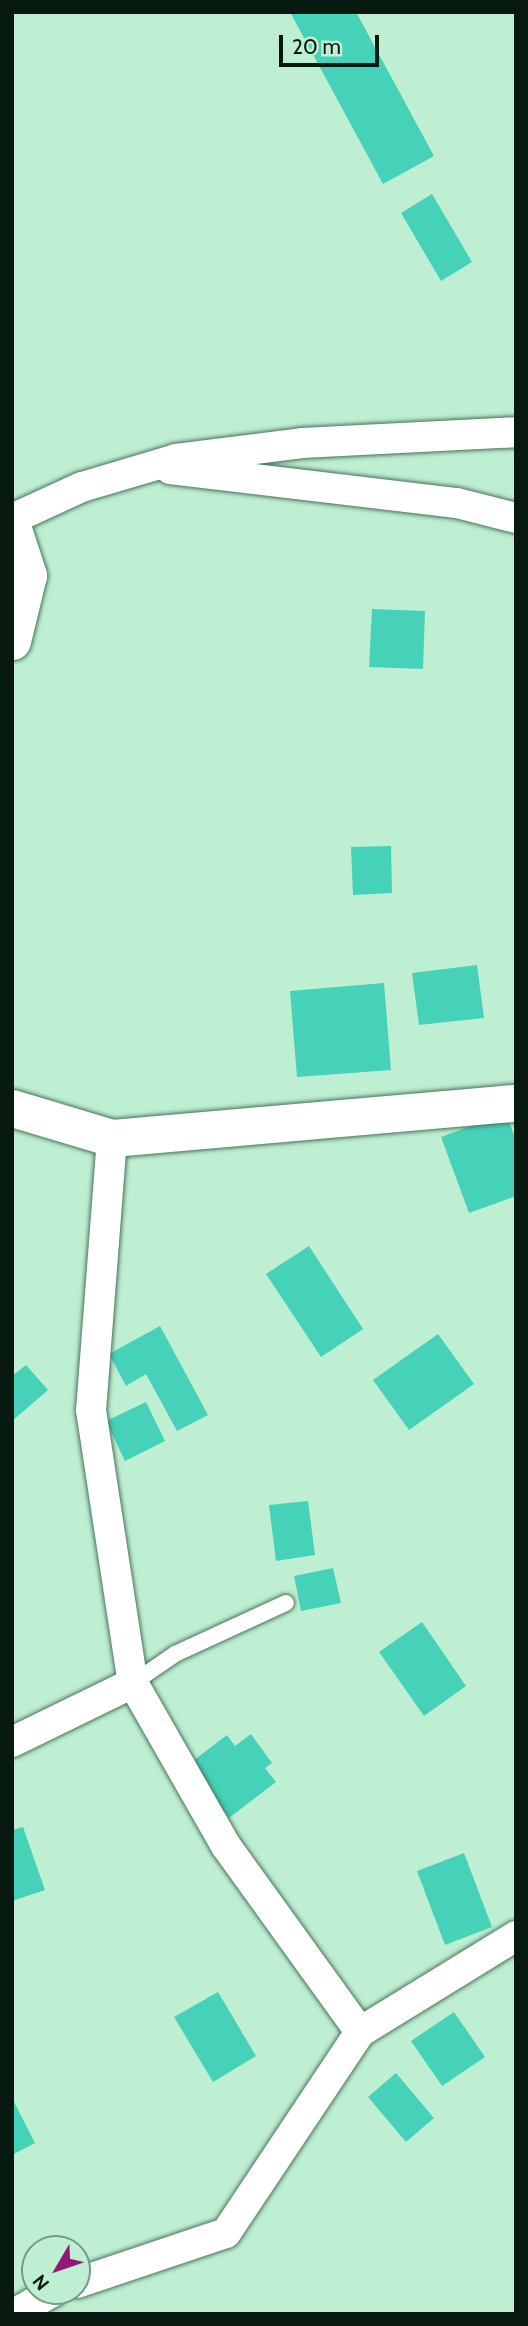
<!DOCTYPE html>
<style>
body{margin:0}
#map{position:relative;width:528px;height:2326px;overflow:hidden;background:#bfefd2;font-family:Cabin,sans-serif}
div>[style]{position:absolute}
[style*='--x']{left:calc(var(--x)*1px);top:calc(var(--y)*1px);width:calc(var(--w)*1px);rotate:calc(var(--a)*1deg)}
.building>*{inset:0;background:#45d2b8}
.roads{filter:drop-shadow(0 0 2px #48745b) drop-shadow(0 0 2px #48745b)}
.service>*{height:16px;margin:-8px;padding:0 8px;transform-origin:8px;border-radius:8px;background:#fff}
.minor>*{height:30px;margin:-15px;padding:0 15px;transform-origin:15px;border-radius:15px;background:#fff}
.tertiary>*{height:37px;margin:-18.5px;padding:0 18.5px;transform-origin:18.5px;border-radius:18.5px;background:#fff}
span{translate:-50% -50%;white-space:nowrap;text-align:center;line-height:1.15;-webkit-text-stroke:5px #bfefd2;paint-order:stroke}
.frame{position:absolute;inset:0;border:14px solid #081a10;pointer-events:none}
.north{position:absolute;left:21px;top:2235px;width:70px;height:70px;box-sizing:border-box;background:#bfefd2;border:2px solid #769a84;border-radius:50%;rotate:231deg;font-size:19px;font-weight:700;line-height:28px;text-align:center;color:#081a10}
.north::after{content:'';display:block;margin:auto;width:24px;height:32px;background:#901978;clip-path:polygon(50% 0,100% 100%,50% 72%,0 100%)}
.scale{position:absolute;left:279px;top:35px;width:100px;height:32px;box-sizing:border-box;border:4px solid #081a10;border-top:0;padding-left:9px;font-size:21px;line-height:24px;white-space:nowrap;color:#081a10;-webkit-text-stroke:5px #bfefd2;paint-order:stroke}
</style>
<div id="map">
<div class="building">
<i style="clip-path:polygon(290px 12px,356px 12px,434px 156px,383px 184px)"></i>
<i style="clip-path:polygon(432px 194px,472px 262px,441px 281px,401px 213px)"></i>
<i style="clip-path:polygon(372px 609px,425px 611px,423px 669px,369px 667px)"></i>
<i style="clip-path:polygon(391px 846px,392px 893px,353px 895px,351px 847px)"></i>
<i style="clip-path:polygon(477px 965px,484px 1018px,419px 1025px,412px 973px)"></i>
<i style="clip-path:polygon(384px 983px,391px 1070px,297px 1077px,290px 991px)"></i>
<i style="clip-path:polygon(506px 1113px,516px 1140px,516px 1196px,469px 1213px,441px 1137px)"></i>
<i style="clip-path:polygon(309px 1246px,363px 1329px,321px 1357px,266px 1274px)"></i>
<i style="clip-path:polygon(160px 1326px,208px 1415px,177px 1431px,146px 1374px,126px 1386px,109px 1354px)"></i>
<i style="clip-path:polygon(438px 1334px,474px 1384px,409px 1430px,373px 1380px)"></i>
<i style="clip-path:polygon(26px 1365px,48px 1390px,12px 1421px,12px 1376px)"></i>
<i style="clip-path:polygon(146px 1402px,165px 1441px,125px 1461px,106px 1421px)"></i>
<i style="clip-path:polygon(308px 1501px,315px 1555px,276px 1561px,269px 1505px)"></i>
<i style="clip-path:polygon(333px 1568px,341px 1603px,301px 1611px,294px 1576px)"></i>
<i style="clip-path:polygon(422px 1622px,466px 1686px,424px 1716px,379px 1652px)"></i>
<i style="clip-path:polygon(251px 1734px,272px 1763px,265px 1768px,276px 1782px,229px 1818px,189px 1764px,227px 1735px,235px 1746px)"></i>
<i style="clip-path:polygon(23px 1827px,45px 1890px,12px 1901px,12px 1830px)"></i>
<i style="clip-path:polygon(464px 1853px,492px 1927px,445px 1945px,417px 1871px)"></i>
<i style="clip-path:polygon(218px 1992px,256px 2056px,213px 2082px,174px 2017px)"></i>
<i style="clip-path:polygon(454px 2012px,485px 2057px,442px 2086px,411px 2041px)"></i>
<i style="clip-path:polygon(396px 2073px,434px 2118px,406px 2142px,368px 2097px)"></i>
<i style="clip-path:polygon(12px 2098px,35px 2143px,12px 2155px)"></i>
</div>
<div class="roads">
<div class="service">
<i style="--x:133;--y:1683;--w:51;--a:-34.6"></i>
<i style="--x:175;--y:1654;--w:122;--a:-24.7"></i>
</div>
<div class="minor">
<i style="--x:170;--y:469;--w:289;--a:6.8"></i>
<i style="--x:457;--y:503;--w:61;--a:14.3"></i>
<i style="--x:12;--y:519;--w:77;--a:-24.6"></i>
<i style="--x:82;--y:487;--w:98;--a:-16.6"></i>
<i style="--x:176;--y:459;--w:127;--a:-7.2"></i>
<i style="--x:302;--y:443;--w:214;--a:-2.9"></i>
<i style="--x:112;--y:1138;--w:273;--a:94.4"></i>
<i style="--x:91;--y:1410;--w:276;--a:81.3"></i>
<i style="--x:133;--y:1683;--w:188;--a:60.3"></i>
<i style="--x:226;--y:1846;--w:229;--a:54.2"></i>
<i style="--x:12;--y:1742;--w:135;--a:-26"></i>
<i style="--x:77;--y:2283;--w:157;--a:-18.6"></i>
<i style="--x:226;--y:2233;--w:242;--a:-56.3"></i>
<i style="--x:360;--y:2032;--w:183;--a:-31.6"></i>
<i style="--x:14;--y:2314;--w:46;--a:-29.9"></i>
</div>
<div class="tertiary">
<i style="--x:12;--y:526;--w:52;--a:71.9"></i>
<i style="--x:28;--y:575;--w:68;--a:103.6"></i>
<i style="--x:12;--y:1108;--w:104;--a:16.7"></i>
<i style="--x:112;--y:1138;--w:406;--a:-5"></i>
</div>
</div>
<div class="frame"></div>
<div class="north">N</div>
<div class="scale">20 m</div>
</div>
